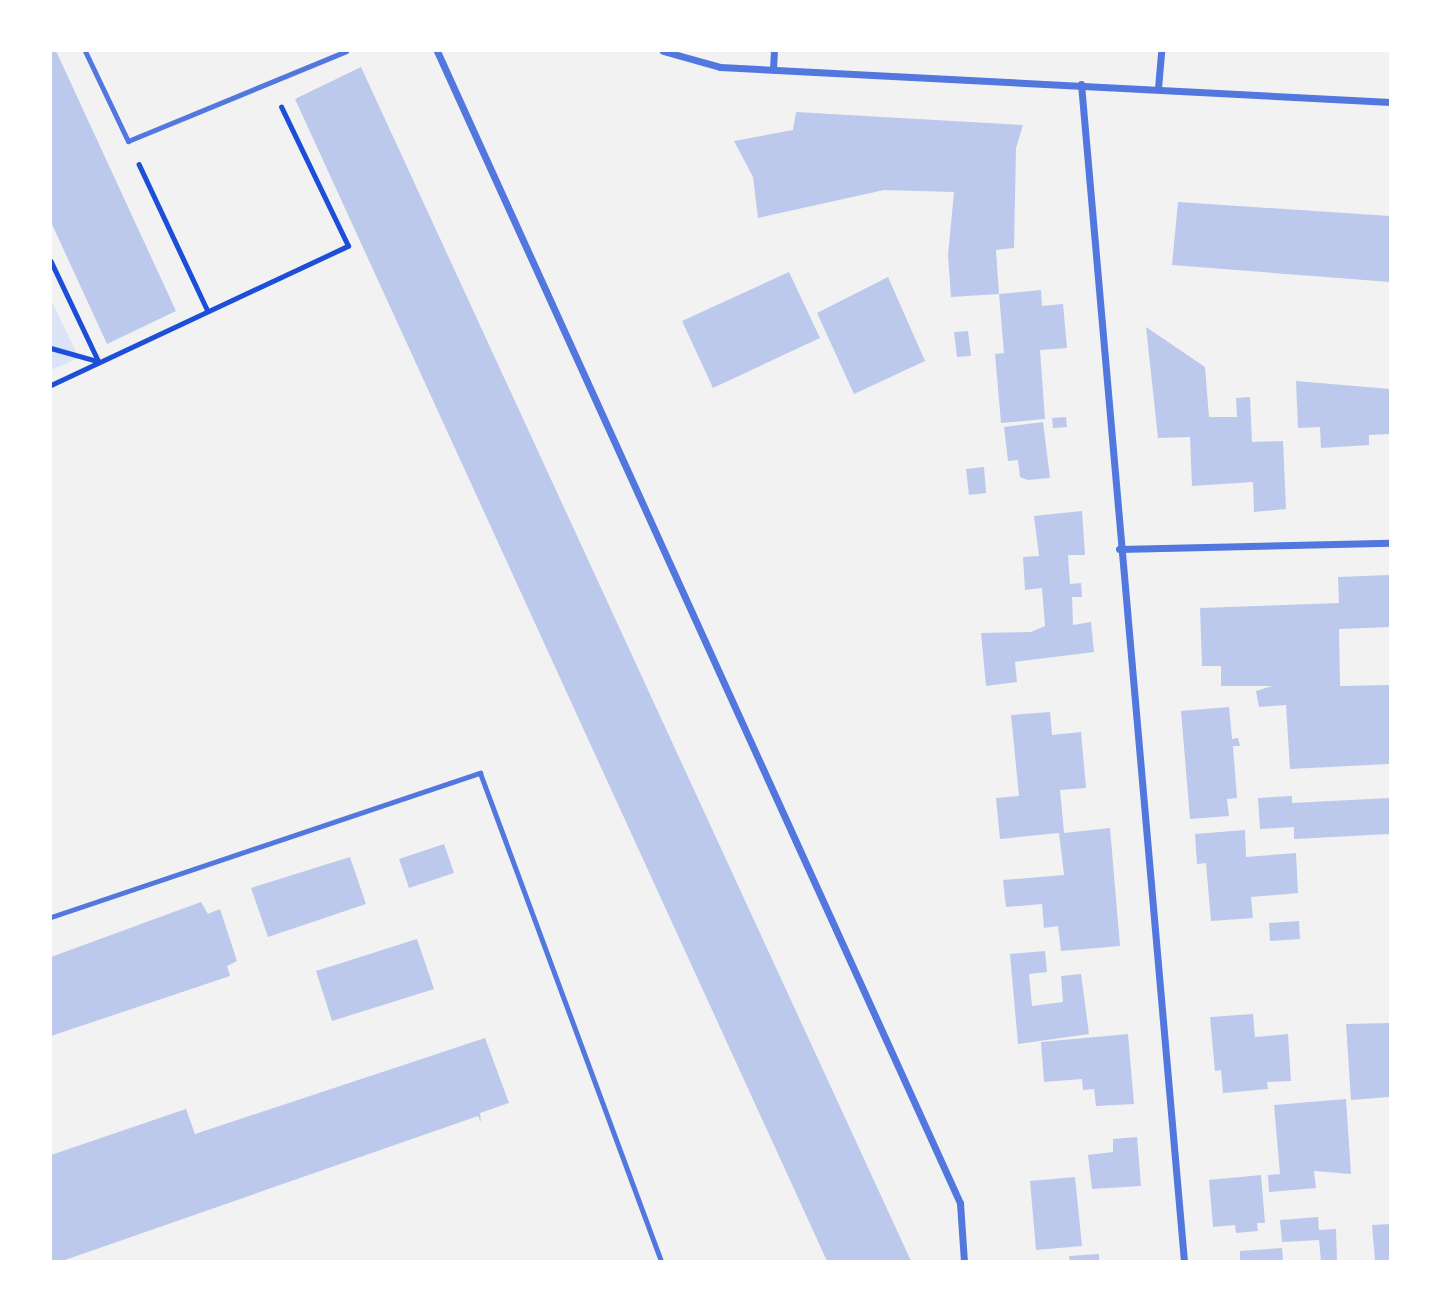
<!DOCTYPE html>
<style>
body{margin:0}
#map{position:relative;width:1441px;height:1312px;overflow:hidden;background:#f2f2f2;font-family:Barlow,sans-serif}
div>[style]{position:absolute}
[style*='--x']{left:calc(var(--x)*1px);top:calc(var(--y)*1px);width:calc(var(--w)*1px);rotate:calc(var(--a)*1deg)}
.green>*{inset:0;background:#dbe4f7}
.building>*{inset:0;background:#bdc9ec}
.path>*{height:4.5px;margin:-2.25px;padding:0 2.25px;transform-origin:2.25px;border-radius:2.25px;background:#1d4ed8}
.service>*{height:5px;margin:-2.5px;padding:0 2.5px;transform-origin:2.5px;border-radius:2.5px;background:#5277de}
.minor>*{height:7px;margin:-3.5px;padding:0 3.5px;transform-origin:3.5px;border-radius:3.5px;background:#5277de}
span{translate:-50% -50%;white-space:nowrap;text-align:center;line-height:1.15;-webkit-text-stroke:5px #fff;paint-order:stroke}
.frame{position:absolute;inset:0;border:52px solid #fff;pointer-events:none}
</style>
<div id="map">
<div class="green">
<i style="clip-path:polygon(51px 300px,79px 358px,51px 370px)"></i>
</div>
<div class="building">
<i style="clip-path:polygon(51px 51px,56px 51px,176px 311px,107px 344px,51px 222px)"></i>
<i style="clip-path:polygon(361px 67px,789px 996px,911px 1261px,827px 1261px,295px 99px)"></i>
<i style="clip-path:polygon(796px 112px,1023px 125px,1016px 148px,1014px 248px,996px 250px,999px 294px,951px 297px,948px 255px,954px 192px,884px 190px,758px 218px,753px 177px,734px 141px,793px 130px)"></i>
<i style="clip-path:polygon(1178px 202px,1390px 216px,1390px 282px,1172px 265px)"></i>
<i style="clip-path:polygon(789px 272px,820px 338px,713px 388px,682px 321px)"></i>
<i style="clip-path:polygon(888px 277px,925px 361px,854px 394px,817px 313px)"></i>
<i style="clip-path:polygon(1041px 290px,1042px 306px,1063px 304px,1067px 348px,1040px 350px,1045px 419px,1001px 423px,995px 354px,1004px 353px,999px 294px)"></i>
<i style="clip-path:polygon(1146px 327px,1205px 367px,1209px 417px,1237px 417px,1236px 398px,1250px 397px,1252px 442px,1283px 441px,1286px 509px,1254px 512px,1253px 482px,1192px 486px,1190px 437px,1158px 438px)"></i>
<i style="clip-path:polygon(968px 331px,971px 356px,957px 357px,954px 332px)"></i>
<i style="clip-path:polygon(1296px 381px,1390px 389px,1390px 434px,1369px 435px,1369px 445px,1321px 448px,1320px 427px,1298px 428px)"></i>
<i style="clip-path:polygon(1066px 417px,1067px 427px,1053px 428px,1052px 418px)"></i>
<i style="clip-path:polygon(1043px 422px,1050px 478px,1028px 480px,1020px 477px,1018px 460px,1008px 461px,1004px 427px)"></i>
<i style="clip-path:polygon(984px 467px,986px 493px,969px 495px,966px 469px)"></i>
<i style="clip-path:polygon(1082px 511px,1085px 555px,1068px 555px,1070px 584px,1081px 583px,1082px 597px,1072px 597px,1073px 625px,1091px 622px,1094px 652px,1015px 662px,1017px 682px,986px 686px,981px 633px,1031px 632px,1045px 626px,1042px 588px,1025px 590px,1023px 557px,1039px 556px,1034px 516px)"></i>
<i style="clip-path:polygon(1390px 575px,1390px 627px,1339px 629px,1340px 686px,1390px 685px,1389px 764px,1290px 769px,1286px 705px,1259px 707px,1256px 691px,1272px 686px,1221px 686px,1221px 666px,1202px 666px,1200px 608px,1339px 603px,1338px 577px)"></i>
<i style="clip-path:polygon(1229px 707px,1232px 739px,1238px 738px,1240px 746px,1233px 746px,1237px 798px,1227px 799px,1229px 816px,1190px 819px,1181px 711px)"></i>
<i style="clip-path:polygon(1050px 712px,1052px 735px,1081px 732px,1086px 788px,1060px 790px,1064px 833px,1110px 828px,1120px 946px,1061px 951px,1058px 926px,1044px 928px,1042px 904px,1006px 907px,1003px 880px,1064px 875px,1059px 833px,1000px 839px,996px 798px,1019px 796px,1011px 715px)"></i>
<i style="clip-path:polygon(1292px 796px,1292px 803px,1390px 798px,1390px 834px,1294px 839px,1294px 827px,1260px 829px,1258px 798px)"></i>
<i style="clip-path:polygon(1245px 830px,1246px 857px,1296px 853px,1298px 893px,1251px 897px,1253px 918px,1211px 921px,1206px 863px,1197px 864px,1195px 834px)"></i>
<i style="clip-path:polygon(444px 844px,454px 873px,409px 888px,399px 859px)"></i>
<i style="clip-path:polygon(350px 857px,366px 904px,268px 937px,251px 888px)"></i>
<i style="clip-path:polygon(201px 902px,208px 914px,220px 909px,237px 961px,227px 966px,230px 976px,51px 1036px,51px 957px)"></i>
<i style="clip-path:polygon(1299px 921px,1300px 939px,1270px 941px,1269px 923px)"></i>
<i style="clip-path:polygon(417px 939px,434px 989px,332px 1021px,316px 971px)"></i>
<i style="clip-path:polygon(1045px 951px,1047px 972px,1029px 974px,1032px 1006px,1063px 1002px,1061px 976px,1081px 974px,1089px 1034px,1018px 1044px,1010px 954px)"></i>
<i style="clip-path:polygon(1253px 1014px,1255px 1037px,1288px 1034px,1291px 1081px,1267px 1082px,1268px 1089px,1223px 1093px,1221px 1070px,1215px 1071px,1210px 1017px)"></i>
<i style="clip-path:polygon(1390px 1023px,1390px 1097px,1351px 1100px,1346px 1024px)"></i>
<i style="clip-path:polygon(1128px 1034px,1134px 1104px,1096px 1106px,1094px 1089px,1083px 1090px,1082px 1079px,1044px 1082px,1041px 1042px)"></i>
<i style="clip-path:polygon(485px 1038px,509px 1103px,480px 1113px,481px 1122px,478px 1116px,65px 1260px,51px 1261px,51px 1155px,186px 1109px,195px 1134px)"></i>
<i style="clip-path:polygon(1346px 1099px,1351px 1174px,1314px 1171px,1316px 1188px,1269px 1192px,1268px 1175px,1280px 1174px,1274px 1105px)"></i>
<i style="clip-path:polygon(1137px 1137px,1141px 1186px,1092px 1189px,1088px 1155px,1113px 1152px,1113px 1139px)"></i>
<i style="clip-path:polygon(1261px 1175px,1265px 1223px,1257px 1223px,1258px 1231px,1236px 1233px,1235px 1225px,1213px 1227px,1209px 1180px)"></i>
<i style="clip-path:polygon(1075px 1177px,1082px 1246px,1036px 1250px,1030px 1181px)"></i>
<i style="clip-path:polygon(1318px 1217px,1319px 1230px,1336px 1229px,1337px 1261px,1321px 1261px,1319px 1240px,1282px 1242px,1280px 1220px)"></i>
<i style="clip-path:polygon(1390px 1224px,1390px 1260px,1375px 1261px,1372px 1225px)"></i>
<i style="clip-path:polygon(1282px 1248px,1283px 1261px,1240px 1261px,1240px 1251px)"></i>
<i style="clip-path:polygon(1099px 1254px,1099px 1261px,1070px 1261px,1069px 1256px)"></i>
</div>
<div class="path">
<i style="--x:139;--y:164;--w:162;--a:64.9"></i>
<i style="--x:51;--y:261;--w:112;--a:64.6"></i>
<i style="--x:51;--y:348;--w:48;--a:15.8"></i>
<i style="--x:51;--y:385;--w:328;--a:-25.1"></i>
<i style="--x:348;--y:246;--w:154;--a:-115.7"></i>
</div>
<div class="service">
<i style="--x:85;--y:51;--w:100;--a:64.5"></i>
<i style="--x:128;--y:141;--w:236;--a:-22.4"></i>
<i style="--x:51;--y:917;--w:453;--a:-18.6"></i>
<i style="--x:480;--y:773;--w:520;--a:69.65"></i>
</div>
<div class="minor">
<i style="--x:437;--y:51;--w:1265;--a:65.58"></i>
<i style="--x:960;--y:1203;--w:58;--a:86.1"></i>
<i style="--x:663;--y:51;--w:59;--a:15.7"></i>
<i style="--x:720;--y:67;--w:671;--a:2.99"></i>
<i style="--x:773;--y:69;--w:18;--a:-87"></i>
<i style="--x:1081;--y:84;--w:1181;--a:85"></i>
<i style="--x:1158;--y:88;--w:37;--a:-85"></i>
<i style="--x:1119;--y:549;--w:271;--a:-1.3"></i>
</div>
<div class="frame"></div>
</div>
